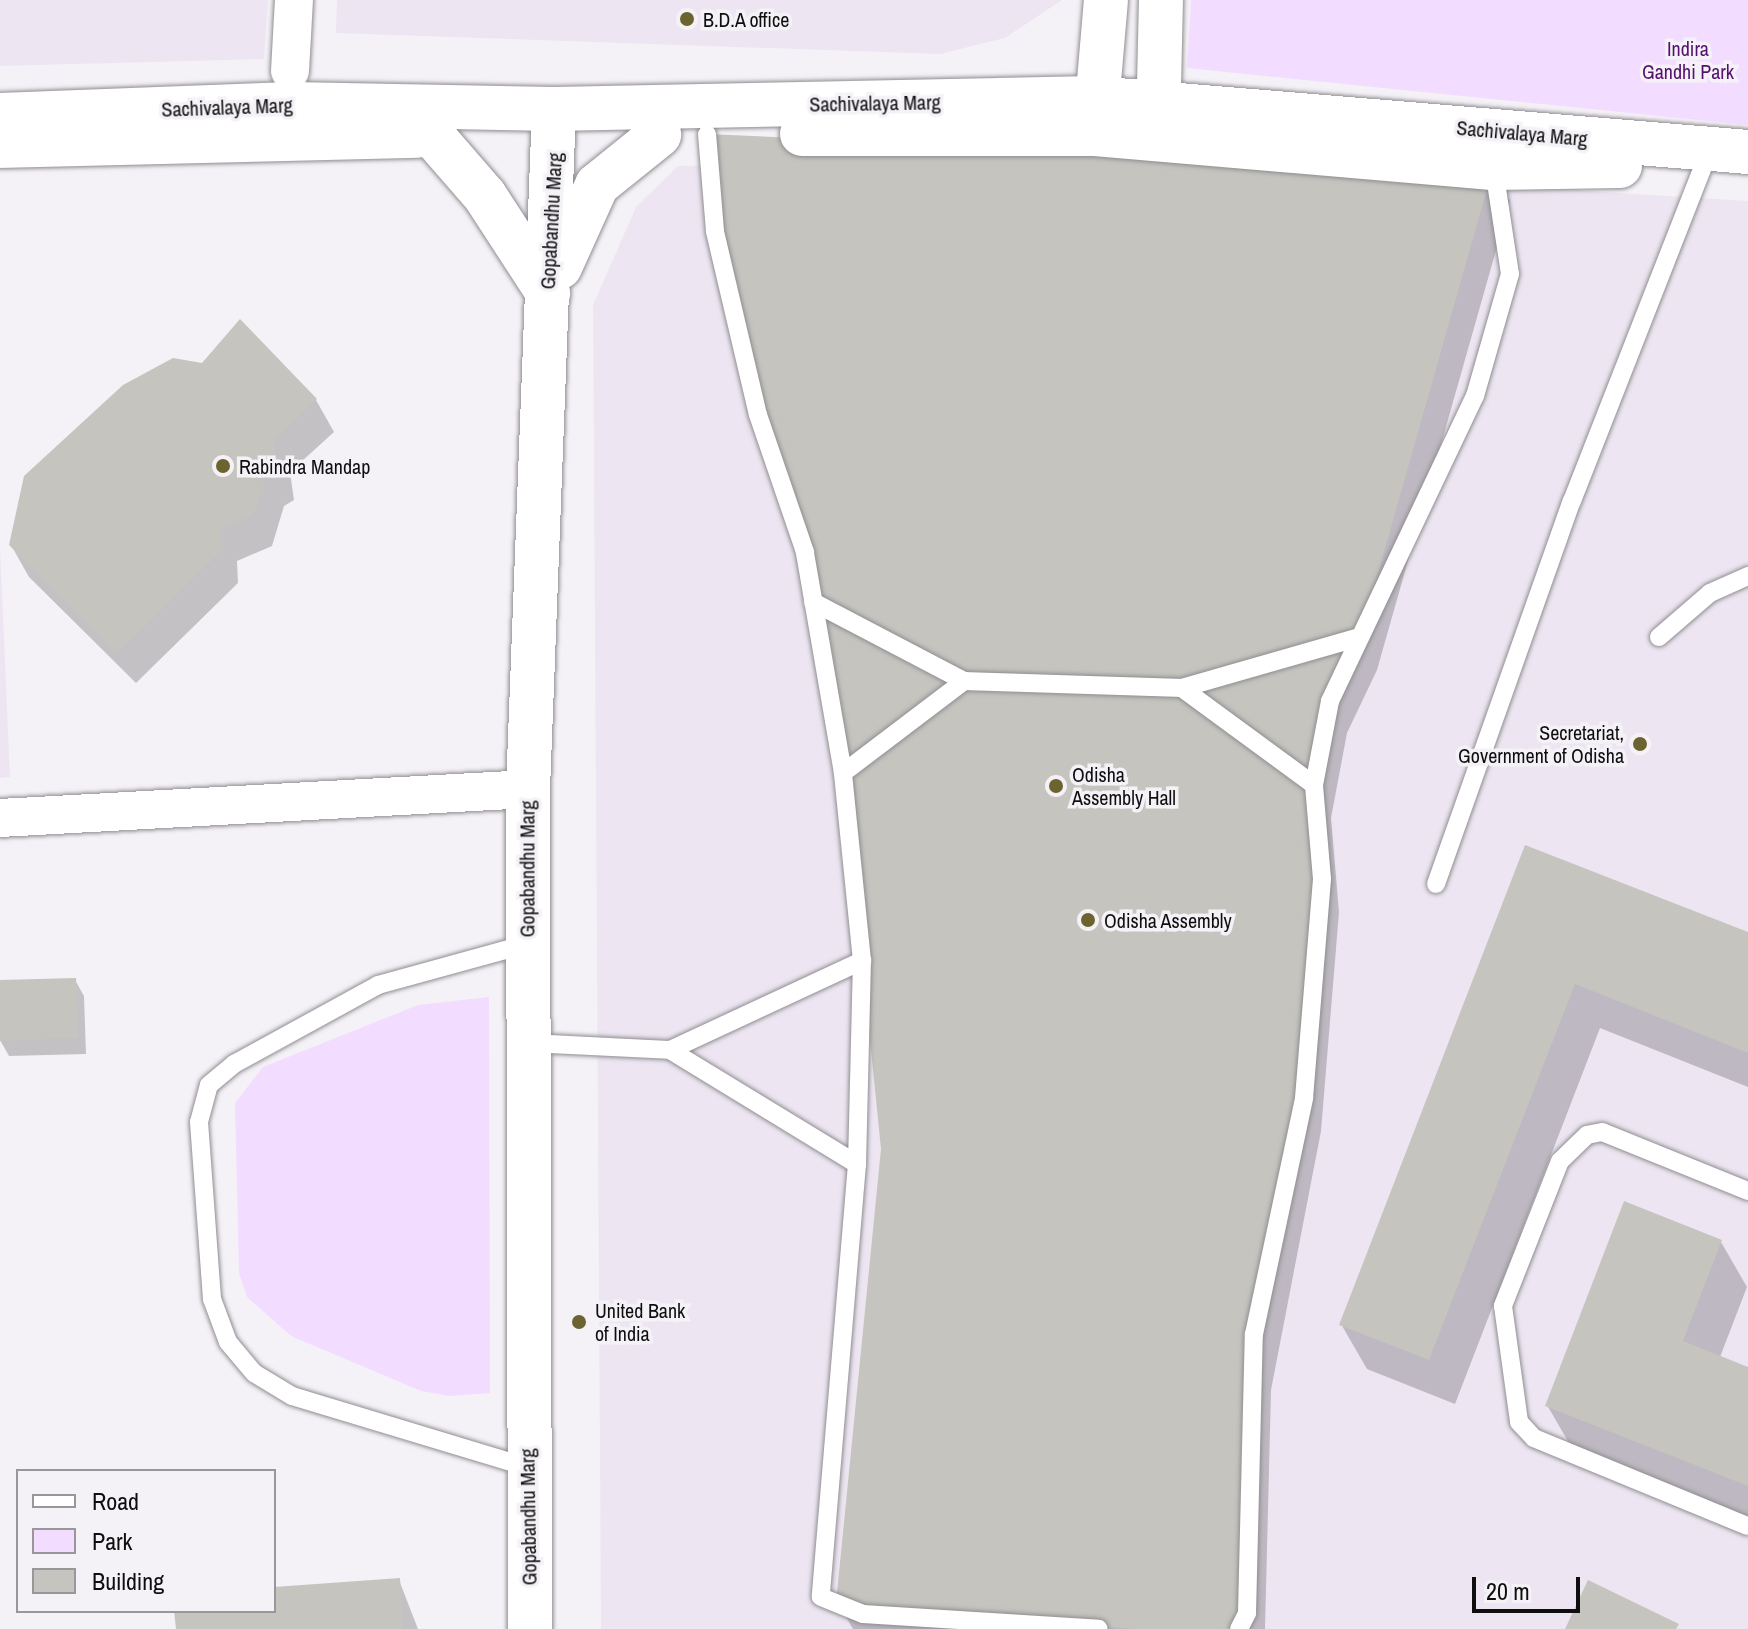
<!DOCTYPE html>
<style>
body{margin:0}
#map{position:relative;width:1748px;height:1629px;overflow:hidden;background:#f5f2f7;font-family:"Archivo Narrow",sans-serif}
div>[style]{position:absolute}
[style*='--x']{left:calc(var(--x)*1px);top:calc(var(--y)*1px);width:calc(var(--w)*1px);rotate:calc(var(--a)*1deg)}
.built>*{inset:0;background:#ede6f2}
.green>*{inset:0;background:#f2dcff}
.shadow>*{inset:0;background:#0003}
.building>*{inset:0;background:#c5c4be}
.roads{filter:drop-shadow(0 0 2px #908d92) drop-shadow(0 0 2px #908d92)}
.lane>*{height:18px;margin:-9px;padding:0 9px;transform-origin:9px;border-radius:9px;background:#fff}
.street>*{height:38px;margin:-19px;padding:0 19px;transform-origin:19px;border-radius:19px;background:#fff}
.secondary>*{height:44px;margin:-22px;padding:0 22px;transform-origin:22px;border-radius:22px;background:#fff}
.dots>*{width:22px;height:22px;translate:-50% -50%;box-sizing:border-box;border:4px solid #f5f2f7;border-radius:50%}
span{translate:-50% -50%;white-space:nowrap;text-align:center;line-height:1.15;-webkit-text-stroke:7px #f5f2f7;paint-order:stroke}
.poi-label{font-size:20px;color:#0f0e0f}
.left{translate:0 -50%;text-align:left}
.right{translate:-100% -50%;text-align:right}
.park-label{font-size:20px;color:#540f6f}
.street-label{font-size:20px;color:#0f0e0f}
.legend{position:absolute;left:16px;top:1469px;width:260px;height:144px;box-sizing:border-box;background:#f5f2f7;border:2px solid #99979a;margin:0;padding:10px 14px;list-style:none;font-size:24px;color:#0f0e0f}
.legend li{display:flex;align-items:center;gap:16px;height:40px}
.legend b{width:40px;border:2px solid #99979a}
.scale{position:absolute;left:1472px;top:1577px;width:108px;height:36px;box-sizing:border-box;border:4px solid #0f0e0f;border-top:0;padding-left:10px;font-size:24px;line-height:28px;white-space:nowrap;color:#0f0e0f;-webkit-text-stroke:6px #f5f2f7;paint-order:stroke}
</style>
<div id="map">
<div class="built">
<i style="clip-path:polygon(0 0,268px 0,264px 59px,0 66px)"></i>
<i style="clip-path:polygon(337px 0,1062px 0,1005px 38px,940px 54px,336px 33px)"></i>
<i style="clip-path:polygon(1081px 159px,1748px 201px,1748px 1629px,601px 1629px,593px 305px,636px 207px,678px 166px)"></i>
<i style="clip-path:polygon(0 546px,10px 777px,0 778px)"></i>
</div>
<div class="green">
<i style="clip-path:polygon(1191px 0,1748px 0,1748px 125px,1187px 68px)"></i>
<i style="clip-path:polygon(489px 997px,490px 1393px,450px 1396px,421px 1391px,291px 1336px,247px 1297px,239px 1273px,235px 1103px,263px 1067px,418px 1005px)"></i>
</div>
<div class="shadow">
<i style="clip-path:polygon(1492px 170px,1510px 201px,1377px 670px,1347px 733px,1331px 818px,1339px 912px,1321px 1131px,1271px 1390px,1265px 1629px,853px 1629px,838px 1603px)"></i>
<i style="clip-path:polygon(316px 400px,334px 432px,290px 472px,294px 500px,284px 506px,272px 546px,237px 561px,238px 583px,136px 683px,29px 577px,11px 545px)"></i>
<i style="clip-path:polygon(1526px 847px,1748px 935px,1748px 1087px,1600px 1028px,1455px 1404px,1367px 1369px,1341px 1324px)"></i>
<i style="clip-path:polygon(75px 980px,84px 996px,86px 1054px,9px 1056px,0 1040px,0 982px)"></i>
<i style="clip-path:polygon(1721px 1242px,1747px 1287px,1720px 1357px,1748px 1369px,1748px 1519px,1573px 1450px,1547px 1405px)"></i>
<i style="clip-path:polygon(399px 1580px,418px 1629px,178px 1629px,176px 1611px,274px 1611px,274px 1589px)"></i>
</div>
<div class="building">
<i style="clip-path:polygon(707px 134px,1493px 168px,1360px 637px,1330px 701px,1314px 785px,1322px 879px,1304px 1098px,1254px 1357px,1239px 1629px,1134px 1629px,836px 1603px,881px 1149px,843px 773px,805px 552px,715px 231px)"></i>
<i style="clip-path:polygon(240px 319px,317px 399px,273px 440px,277px 468px,266px 475px,254px 514px,220px 529px,221px 551px,117px 653px,9px 545px,24px 476px,123px 385px,173px 358px,202px 363px)"></i>
<i style="clip-path:polygon(1525px 845px,1748px 932px,1748px 1053px,1575px 984px,1429px 1360px,1339px 1325px)"></i>
<i style="clip-path:polygon(76px 978px,78px 1038px,0 1041px,0 980px)"></i>
<i style="clip-path:polygon(1624px 1201px,1722px 1240px,1683px 1341px,1748px 1367px,1748px 1486px,1545px 1406px)"></i>
<i style="clip-path:polygon(400px 1578px,403px 1629px,176px 1629px,174px 1611px,274px 1611px,274px 1587px)"></i>
<i style="clip-path:polygon(1588px 1580px,1679px 1624px,1676px 1629px,1565px 1629px)"></i>
</div>
<div class="roads">
<div class="lane">
<i style="--x:813;--y:602;--w:170;--a:27.6"></i>
<i style="--x:964;--y:681;--w:218;--a:1.8"></i>
<i style="--x:1659;--y:637;--w:67;--a:-40.8"></i>
<i style="--x:1710;--y:593;--w:42;--a:-24.1"></i>
<i style="--x:843;--y:773;--w:152;--a:-37.2"></i>
<i style="--x:1314;--y:785;--w:164;--a:-143.7"></i>
<i style="--x:1182;--y:688;--w:185;--a:-16"></i>
<i style="--x:1436;--y:884;--w:406;--a:-70.5"></i>
<i style="--x:1572;--y:501;--w:361;--a:-68.6"></i>
<i style="--x:528;--y:1043;--w:142;--a:2.8"></i>
<i style="--x:670;--y:1050;--w:219;--a:31.4"></i>
<i style="--x:857;--y:1164;--w:203;--a:-88.6"></i>
<i style="--x:670;--y:1050;--w:212;--a:-24.9"></i>
<i style="--x:862;--y:961;--w:189;--a:-95.8"></i>
<i style="--x:843;--y:773;--w:224;--a:-99.8"></i>
<i style="--x:805;--y:552;--w:145;--a:-108.9"></i>
<i style="--x:758;--y:415;--w:189;--a:-103.2"></i>
<i style="--x:715;--y:231;--w:97;--a:-94.7"></i>
<i style="--x:857;--y:1164;--w:434;--a:94.8"></i>
<i style="--x:821;--y:1597;--w:45;--a:22"></i>
<i style="--x:863;--y:1614;--w:236;--a:3.6"></i>
<i style="--x:1748;--y:1191;--w:157;--a:-158"></i>
<i style="--x:1602;--y:1132;--w:15;--a:169"></i>
<i style="--x:1587;--y:1135;--w:37;--a:136"></i>
<i style="--x:1560;--y:1161;--w:156;--a:111.5"></i>
<i style="--x:1503;--y:1306;--w:117;--a:82.1"></i>
<i style="--x:1519;--y:1422;--w:22;--a:47"></i>
<i style="--x:1534;--y:1438;--w:231;--a:22.4"></i>
<i style="--x:527;--y:1467;--w:245;--a:-163.2"></i>
<i style="--x:292;--y:1396;--w:44;--a:-148.8"></i>
<i style="--x:254;--y:1373;--w:40;--a:-130"></i>
<i style="--x:228;--y:1342;--w:46;--a:-110.4"></i>
<i style="--x:212;--y:1299;--w:177;--a:-94.2"></i>
<i style="--x:199;--y:1122;--w:38;--a:-75"></i>
<i style="--x:209;--y:1085;--w:33;--a:-40"></i>
<i style="--x:234;--y:1064;--w:164;--a:-28.7"></i>
<i style="--x:378;--y:985;--w:155;--a:-15.4"></i>
<i style="--x:1239;--y:1629;--w:18;--a:-63"></i>
<i style="--x:1247;--y:1613;--w:279;--a:-88.6"></i>
<i style="--x:1254;--y:1334;--w:241;--a:-78"></i>
<i style="--x:1304;--y:1098;--w:220;--a:-85.3"></i>
<i style="--x:1322;--y:879;--w:94;--a:-94.9"></i>
<i style="--x:1314;--y:785;--w:86;--a:-79.2"></i>
<i style="--x:1330;--y:701;--w:338;--a:-64.6"></i>
<i style="--x:1475;--y:396;--w:127;--a:-74"></i>
<i style="--x:1510;--y:274;--w:106;--a:-98.7"></i>
</div>
<div class="street">
<i style="--x:290;--y:71;--w:71;--a:-86.8"></i>
<i style="--x:0;--y:818;--w:529;--a:-3.14"></i>
</div>
<div class="secondary">
<i style="--x:0;--y:115;--w:290;--a:-2.2"></i>
<i style="--x:290;--y:104;--w:264;--a:1.1"></i>
<i style="--x:554;--y:109;--w:540;--a:-1.17"></i>
<i style="--x:1094;--y:98;--w:656;--a:4.72"></i>
<i style="--x:1095;--y:128;--w:128;--a:-85.1"></i>
<i style="--x:1158;--y:130;--w:130;--a:-88.7"></i>
<i style="--x:802;--y:134;--w:293;--a:0"></i>
<i style="--x:1095;--y:134;--w:399;--a:4.9"></i>
<i style="--x:1493;--y:168;--w:127;--a:-0.9"></i>
<i style="--x:433;--y:136;--w:79;--a:49.1"></i>
<i style="--x:485;--y:196;--w:116;--a:57"></i>
<i style="--x:0;--y:146;--w:417;--a:-1.4"></i>
<i style="--x:560;--y:267;--w:90;--a:-65.7"></i>
<i style="--x:597;--y:185;--w:80;--a:-38.9"></i>
<i style="--x:530;--y:1629;--w:840;--a:-90.14"></i>
<i style="--x:528;--y:789;--w:680;--a:-87.81"></i>
</div>
</div>
<div class="dots">
<i style="left:687px;top:19px;background:#6b6431"></i>
<i style="left:223px;top:466px;background:#6b6431"></i>
<i style="left:1640px;top:744px;background:#6b6431"></i>
<i style="left:1056px;top:786px;background:#6b6431"></i>
<i style="left:1088px;top:920px;background:#6b6431"></i>
<i style="left:579px;top:1322px;background:#6b6431"></i>
</div>
<div class="poi-label">
<span class="left" style="left:703px;top:19px">B.D.A office</span>
<span class="left" style="left:239px;top:466px">Rabindra Mandap</span>
<span class="right" style="left:1624px;top:744px">Secretariat,<br>Government of Odisha</span>
<span class="left" style="left:1072px;top:786px">Odisha<br>Assembly Hall</span>
<span class="left" style="left:1104px;top:920px">Odisha Assembly</span>
<span class="left" style="left:595px;top:1322px">United Bank<br>of India</span>
</div>
<div class="park-label">
<span style="left:1688px;top:60px">Indira<br>Gandhi Park</span>
</div>
<div class="street-label">
<span style="left:875px;top:103px;rotate:-1deg">Sachivalaya Marg</span>
<span style="left:227px;top:107px;rotate:-2deg">Sachivalaya Marg</span>
<span style="left:1522px;top:133px;rotate:5deg">Sachivalaya Marg</span>
<span style="left:551px;top:221px;rotate:-87deg">Gopabandhu Marg</span>
<span style="left:527px;top:869px;rotate:-90deg">Gopabandhu Marg</span>
<span style="left:528px;top:1517px;rotate:-91deg">Gopabandhu Marg</span>
</div>
<ul class="legend">
<li><b style="height:10px;background:#fff"></b>Road</li>
<li><b style="height:22px;background:#f2dcff"></b>Park</li>
<li><b style="height:22px;background:#c5c4be"></b>Building</li>
</ul>
<div class="scale">20 m</div>
</div>
